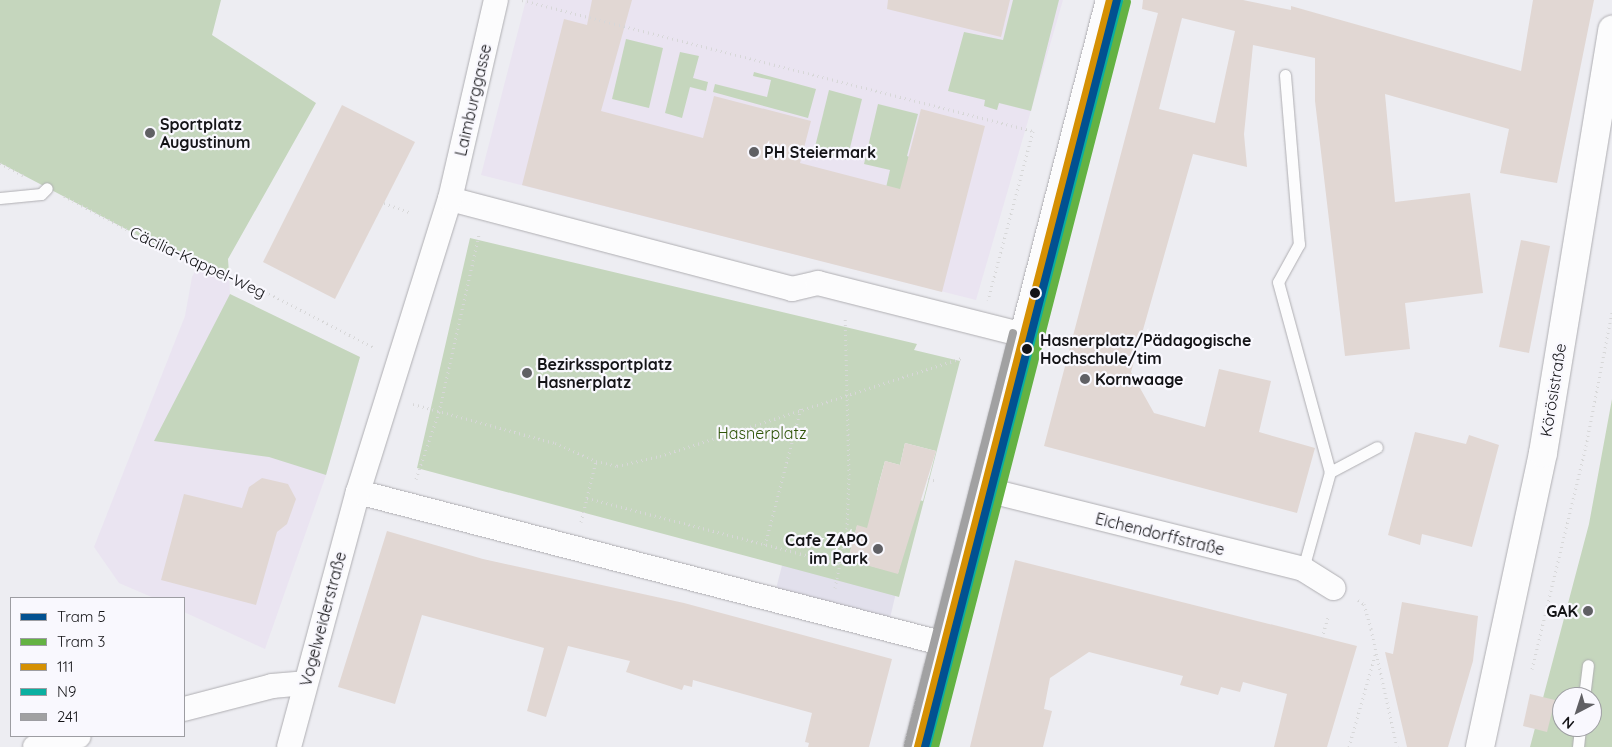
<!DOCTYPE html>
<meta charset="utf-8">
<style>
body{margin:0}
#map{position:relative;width:1612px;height:747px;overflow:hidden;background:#ededf2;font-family:Quicksand,sans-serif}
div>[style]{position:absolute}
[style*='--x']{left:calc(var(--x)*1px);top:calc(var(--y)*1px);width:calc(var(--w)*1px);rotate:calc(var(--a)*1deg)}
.built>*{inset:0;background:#e2e0ec}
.education>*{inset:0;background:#eae4f1}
.green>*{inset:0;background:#c5d6bd}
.building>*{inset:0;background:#e1d7d3}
.path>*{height:3px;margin-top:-1.5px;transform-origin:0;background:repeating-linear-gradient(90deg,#d7d7d8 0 1px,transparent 0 5px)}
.roads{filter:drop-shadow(0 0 1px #afaeb2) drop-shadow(0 0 1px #afaeb2)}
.lane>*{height:11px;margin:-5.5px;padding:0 5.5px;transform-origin:5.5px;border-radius:5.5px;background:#fcfcfd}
.street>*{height:24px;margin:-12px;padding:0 12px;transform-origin:12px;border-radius:12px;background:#fcfcfd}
.secondary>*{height:28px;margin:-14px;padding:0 14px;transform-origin:14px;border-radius:14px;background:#fcfcfd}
.bus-1>*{height:8px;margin:-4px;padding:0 4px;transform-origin:4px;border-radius:4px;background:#d59003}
.bus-2>*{height:8px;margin:-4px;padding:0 4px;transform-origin:4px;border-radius:4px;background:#0aafa1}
.bus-3>*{height:8px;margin:-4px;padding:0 4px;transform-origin:4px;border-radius:4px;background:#a1a1a2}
.tram-1>*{height:8px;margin:-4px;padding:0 4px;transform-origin:4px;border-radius:4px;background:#025191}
.tram-2>*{height:8px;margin:-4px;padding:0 4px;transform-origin:4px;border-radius:4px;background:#64b243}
.dots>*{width:14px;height:14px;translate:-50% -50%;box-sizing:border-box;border:2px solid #f9f8fe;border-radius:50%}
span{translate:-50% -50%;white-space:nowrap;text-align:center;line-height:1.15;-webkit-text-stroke:4.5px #f9f8fe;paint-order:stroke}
.street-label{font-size:16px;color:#141417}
.poi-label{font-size:16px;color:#141417;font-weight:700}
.left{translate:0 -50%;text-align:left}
.right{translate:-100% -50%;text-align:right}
.stop-label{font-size:16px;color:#141417;font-weight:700}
.park-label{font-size:16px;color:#2f5408}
.legend{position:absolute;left:10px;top:597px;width:175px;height:140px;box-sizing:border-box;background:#f9f8fe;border:1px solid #9d9da2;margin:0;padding:6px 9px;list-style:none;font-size:15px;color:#141417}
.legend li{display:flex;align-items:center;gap:10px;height:25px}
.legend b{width:25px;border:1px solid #9d9da2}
.north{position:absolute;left:1552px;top:687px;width:50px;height:50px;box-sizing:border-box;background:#f9f8fe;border:1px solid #9d9da2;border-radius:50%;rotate:220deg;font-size:14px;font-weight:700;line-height:20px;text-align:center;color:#141417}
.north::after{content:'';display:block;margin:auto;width:18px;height:22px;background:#606064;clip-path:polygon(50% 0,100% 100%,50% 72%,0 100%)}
</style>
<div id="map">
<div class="built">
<i style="clip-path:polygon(786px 550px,899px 580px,890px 618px,776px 589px)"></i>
</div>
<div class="education">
<i style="clip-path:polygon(526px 0,1063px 0,976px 300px,481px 175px)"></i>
<i style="clip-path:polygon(201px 260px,229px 273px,230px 295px,360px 357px,326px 475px,265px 649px,184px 612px,184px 598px,154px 598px,119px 583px,94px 547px,185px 316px,192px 277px)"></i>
</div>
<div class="green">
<i style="clip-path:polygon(0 0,221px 0,212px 35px,316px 103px,228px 259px,229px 273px,162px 248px,0 163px)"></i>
<i style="clip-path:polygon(1013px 0,1059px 0,1031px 111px,999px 103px,997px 110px,984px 106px,985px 100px,948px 91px,964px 32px,1003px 40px)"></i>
<i style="clip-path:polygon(626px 39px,663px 48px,649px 108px,612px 99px)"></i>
<i style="clip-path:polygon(680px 52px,699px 56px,693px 78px,708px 82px,706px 91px,690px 87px,682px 118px,665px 113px)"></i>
<i style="clip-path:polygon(754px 72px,816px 89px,808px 118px,713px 92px,715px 84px,767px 97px,771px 80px,753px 76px)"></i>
<i style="clip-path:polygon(829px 90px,862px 99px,847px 160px,814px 151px)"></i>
<i style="clip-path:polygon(878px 104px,918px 114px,907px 156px,912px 158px,897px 218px,880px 214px,890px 170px,864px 164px)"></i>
<i style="clip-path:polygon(evenodd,470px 238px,917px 344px,914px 350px,960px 361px,899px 597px,417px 468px,470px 238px,905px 443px,936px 451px,923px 501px,877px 490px,885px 461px,900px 465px,905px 443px,470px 238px,857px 526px,907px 539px,898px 573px,848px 560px,857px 526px)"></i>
<i style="clip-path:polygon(230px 294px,360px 357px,326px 475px,269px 457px,154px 441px)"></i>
<i style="clip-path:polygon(evenodd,1612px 399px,1612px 747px,1530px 747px,1589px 524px,1612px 399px,1562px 697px,1592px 697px,1592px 727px,1562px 727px,1562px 697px)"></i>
</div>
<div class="building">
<i style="clip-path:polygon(592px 0,632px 0,601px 111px,703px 138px,714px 96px,811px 121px,800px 163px,900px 189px,921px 109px,985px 126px,942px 292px,522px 185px,564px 19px,587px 25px)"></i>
<i style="clip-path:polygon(888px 0,1010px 0,1001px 37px,887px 9px)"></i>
<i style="clip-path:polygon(evenodd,1143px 0,1243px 0,1291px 10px,1291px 6px,1521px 71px,1533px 0,1594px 0,1557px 183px,1500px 173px,1509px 129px,1385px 94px,1395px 202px,1470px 193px,1483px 293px,1405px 303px,1410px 349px,1345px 356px,1315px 101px,1315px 58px,1253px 45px,1244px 134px,1247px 167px,1193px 154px,1131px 372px,1154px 413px,1205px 427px,1219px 369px,1271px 381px,1259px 432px,1315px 448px,1297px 513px,1044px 446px,1158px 13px,1142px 9px,1143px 0,1182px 18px,1235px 31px,1215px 123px,1159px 109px,1182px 18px)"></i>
<i style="clip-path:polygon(342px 105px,415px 142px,335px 299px,263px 262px)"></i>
<i style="clip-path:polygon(1521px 240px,1550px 246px,1529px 353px,1499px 347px)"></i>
<i style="clip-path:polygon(1415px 432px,1466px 444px,1469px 435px,1499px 445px,1472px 547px,1422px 534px,1420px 545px,1388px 535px)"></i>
<i style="clip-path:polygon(905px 443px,936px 451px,898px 574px,848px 560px,857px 525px,867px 528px,885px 461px,900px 465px)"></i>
<i style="clip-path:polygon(262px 478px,288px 484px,296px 499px,287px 524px,277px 532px,256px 605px,161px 580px,184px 494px,242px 508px,249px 487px)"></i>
<i style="clip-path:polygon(387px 531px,483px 559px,684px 603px,892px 659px,869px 747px,808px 747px,809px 743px,805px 742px,812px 713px,693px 680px,692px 687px,684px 685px,682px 690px,626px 672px,630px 661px,568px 646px,546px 717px,527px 711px,544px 648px,422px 615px,395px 704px,338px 687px)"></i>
<i style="clip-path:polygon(1015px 560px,1357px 646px,1327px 747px,1274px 747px,1287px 694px,1243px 682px,1240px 692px,1221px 687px,1218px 695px,1180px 685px,1183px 676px,1089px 652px,1050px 678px,1044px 709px,1052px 711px,1043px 747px,970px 747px)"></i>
<i style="clip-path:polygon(1402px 602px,1478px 616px,1473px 661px,1448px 747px,1407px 747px,1385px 652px,1393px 654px)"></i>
<i style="clip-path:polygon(1530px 694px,1555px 700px,1547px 732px,1523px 726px)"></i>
</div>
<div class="path">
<i style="--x:522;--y:0;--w:528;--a:14.38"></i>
<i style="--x:1033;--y:131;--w:175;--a:104.9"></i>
<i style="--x:0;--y:163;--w:26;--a:28"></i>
<i style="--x:64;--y:196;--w:89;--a:28"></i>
<i style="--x:143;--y:238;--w:93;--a:22.1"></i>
<i style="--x:229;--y:273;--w:164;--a:27.2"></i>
<i style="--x:384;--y:203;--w:29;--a:20"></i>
<i style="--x:413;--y:404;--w:147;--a:15.4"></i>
<i style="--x:555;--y:443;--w:45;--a:23.7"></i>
<i style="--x:416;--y:479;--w:71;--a:-71.1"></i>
<i style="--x:439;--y:412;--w:182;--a:-77.3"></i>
<i style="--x:928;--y:479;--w:9;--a:13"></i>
<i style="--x:587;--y:498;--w:261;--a:14.6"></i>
<i style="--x:581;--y:522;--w:63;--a:-76.2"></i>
<i style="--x:596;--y:461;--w:22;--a:13"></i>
<i style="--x:617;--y:466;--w:44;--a:-13.1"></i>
<i style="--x:660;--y:456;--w:318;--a:-18"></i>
<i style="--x:765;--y:545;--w:142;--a:-75.3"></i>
<i style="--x:835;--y:588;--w:60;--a:-78.5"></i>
<i style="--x:847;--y:529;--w:54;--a:-87.9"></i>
<i style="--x:849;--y:475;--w:159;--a:-91.4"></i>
<i style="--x:1358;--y:600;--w:7;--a:34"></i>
<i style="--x:1364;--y:604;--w:26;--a:74"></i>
<i style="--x:1371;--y:629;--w:121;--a:77.6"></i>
<i style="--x:1322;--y:638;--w:22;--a:-74"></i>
<i style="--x:1532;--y:669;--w:229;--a:-76.4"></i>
<i style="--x:1586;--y:446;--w:136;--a:-79"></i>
<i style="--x:1349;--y:747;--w:96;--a:-74.2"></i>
</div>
<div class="roads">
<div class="lane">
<i style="--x:1285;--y:75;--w:170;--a:85.3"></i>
<i style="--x:1299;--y:244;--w:43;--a:118.9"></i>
<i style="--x:1278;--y:282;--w:197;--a:74.7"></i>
<i style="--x:1330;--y:472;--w:101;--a:105.6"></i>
<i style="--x:0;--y:198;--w:41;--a:-5.6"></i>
<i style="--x:41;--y:194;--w:8;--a:-45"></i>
<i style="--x:1330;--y:472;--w:53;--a:-28"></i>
<i style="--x:1584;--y:697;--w:32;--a:-83"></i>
<i style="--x:1578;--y:747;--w:20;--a:-84"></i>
</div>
<div class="street">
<i style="--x:450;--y:199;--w:354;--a:14.7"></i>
<i style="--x:792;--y:289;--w:27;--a:-13"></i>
<i style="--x:818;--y:283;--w:211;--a:14.2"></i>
<i style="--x:983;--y:489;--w:330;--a:14"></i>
<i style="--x:1303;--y:569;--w:36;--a:32"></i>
<i style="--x:358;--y:492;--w:606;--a:14.52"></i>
<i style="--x:184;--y:709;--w:91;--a:-14.6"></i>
<i style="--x:272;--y:686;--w:33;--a:-5"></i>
<i style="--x:35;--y:747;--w:45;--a:-14"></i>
<i style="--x:289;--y:747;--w:264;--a:-74.9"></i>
<i style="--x:358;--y:492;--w:307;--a:-72.6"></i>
<i style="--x:450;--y:199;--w:204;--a:-77"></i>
</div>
<div class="secondary">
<i style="--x:918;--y:747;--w:771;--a:-75.59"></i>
<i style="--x:1480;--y:747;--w:301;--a:-77.9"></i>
<i style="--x:1543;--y:453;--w:429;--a:-80.7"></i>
</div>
</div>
<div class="bus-1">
<i style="--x:918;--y:747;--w:771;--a:-75.59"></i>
</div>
<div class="bus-2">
<i style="--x:928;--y:747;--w:769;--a:-75.55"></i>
</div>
<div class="bus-3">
<i style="--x:908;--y:745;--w:425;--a:-75.7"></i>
</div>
<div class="tram-1">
<i style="--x:925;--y:747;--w:771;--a:-75.59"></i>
</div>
<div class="tram-2">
<i style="--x:935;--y:747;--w:769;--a:-75.55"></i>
</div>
<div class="dots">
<i style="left:150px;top:133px;background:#606064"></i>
<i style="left:754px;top:152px;background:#606064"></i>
<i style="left:1035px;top:293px;background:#141417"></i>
<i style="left:1027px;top:349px;background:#141417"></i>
<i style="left:527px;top:373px;background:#606064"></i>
<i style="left:1085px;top:379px;background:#606064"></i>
<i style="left:878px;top:549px;background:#606064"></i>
<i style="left:1588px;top:611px;background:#606064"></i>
</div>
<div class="street-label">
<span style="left:473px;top:100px;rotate:-77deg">Laimburggasse</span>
<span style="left:198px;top:262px;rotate:25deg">Cäcilia-Kappel-Weg</span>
<span style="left:1553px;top:390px;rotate:-81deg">Körösistraße</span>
<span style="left:1160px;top:534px;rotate:14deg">Eichendorffstraße</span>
<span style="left:323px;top:619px;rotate:-75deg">Vogelweiderstraße</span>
</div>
<div class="poi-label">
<span class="left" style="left:160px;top:133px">Sportplatz<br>Augustinum</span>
<span class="left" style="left:764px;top:152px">PH Steiermark</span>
<span class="left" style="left:537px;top:373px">Bezirkssportplatz<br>Hasnerplatz</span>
<span class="left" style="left:1095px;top:379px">Kornwaage</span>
<span class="right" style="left:868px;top:549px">Cafe ZAPO<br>im Park</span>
<span class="right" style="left:1578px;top:611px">GAK</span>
</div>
<div class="stop-label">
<span class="left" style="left:1040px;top:349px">Hasnerplatz/Pädagogische<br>Hochschule/tim</span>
</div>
<div class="park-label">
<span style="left:762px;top:433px">Hasnerplatz</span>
</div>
<ul class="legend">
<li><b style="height:6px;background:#025191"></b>Tram 5</li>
<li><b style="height:6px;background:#64b243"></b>Tram 3</li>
<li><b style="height:6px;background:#d59003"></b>111</li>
<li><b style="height:6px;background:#0aafa1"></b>N9</li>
<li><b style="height:6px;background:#a1a1a2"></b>241</li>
</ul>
<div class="north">N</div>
</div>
